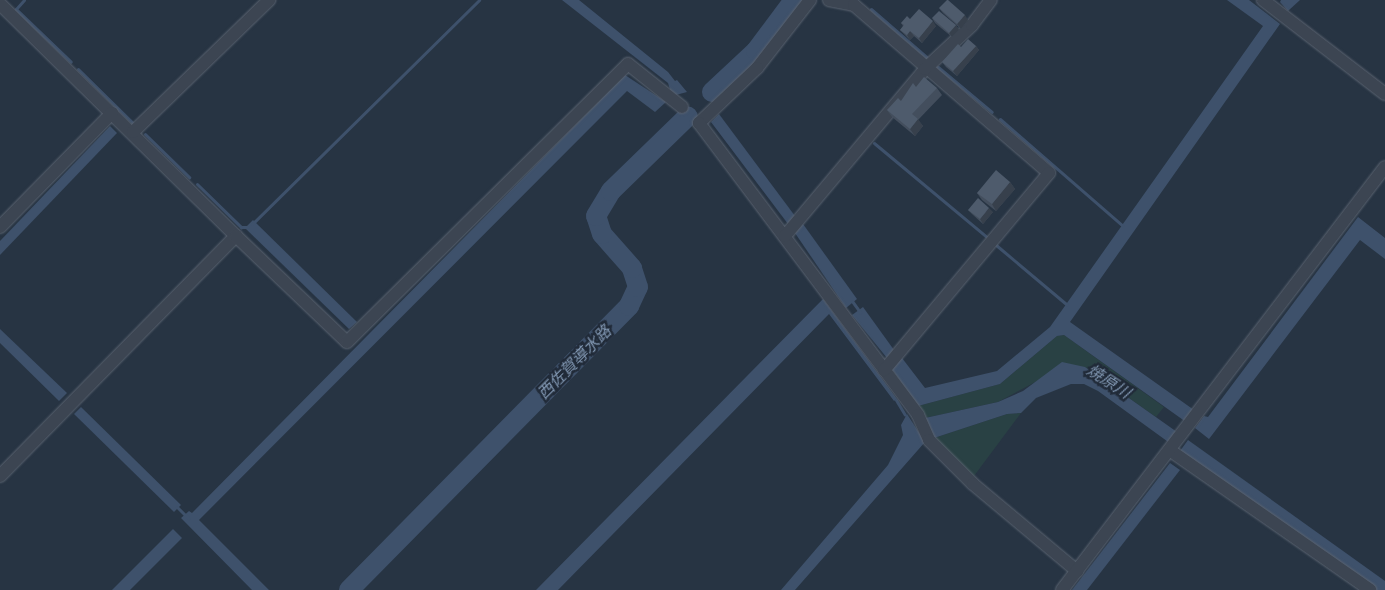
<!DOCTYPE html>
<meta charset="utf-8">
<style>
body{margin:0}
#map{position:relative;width:1385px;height:590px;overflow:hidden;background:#273443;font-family:"Asap Condensed","Noto Sans JP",sans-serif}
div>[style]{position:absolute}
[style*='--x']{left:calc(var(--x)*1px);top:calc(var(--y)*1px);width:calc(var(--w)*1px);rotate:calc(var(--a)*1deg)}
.green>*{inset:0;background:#294144}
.water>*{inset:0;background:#3e516b}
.stream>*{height:3px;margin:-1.5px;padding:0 1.5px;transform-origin:1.5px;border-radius:1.5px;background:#3e516b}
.river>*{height:20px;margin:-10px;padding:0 10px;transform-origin:10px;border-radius:10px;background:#3e516b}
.roads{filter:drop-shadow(0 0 1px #5a6370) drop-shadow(0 0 1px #5a6370)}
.minor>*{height:12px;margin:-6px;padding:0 6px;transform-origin:6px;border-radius:6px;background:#3c4552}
.wall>*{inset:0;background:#434e5d}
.shaded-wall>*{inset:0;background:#37404c}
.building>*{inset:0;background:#4e5b6c}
span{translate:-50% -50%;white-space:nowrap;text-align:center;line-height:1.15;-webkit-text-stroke:5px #202a38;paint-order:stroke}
.water-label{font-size:16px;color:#8197b2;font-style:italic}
</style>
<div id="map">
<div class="green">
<i style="clip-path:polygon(1064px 335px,1164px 407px,1156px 417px,1085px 367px,1041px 379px,998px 402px,925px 418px,918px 406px,1000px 384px,1057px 336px)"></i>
<i style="clip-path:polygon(1021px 413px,974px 476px,944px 451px,934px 438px,1007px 414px)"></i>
</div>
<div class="water">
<i style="clip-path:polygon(562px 0,579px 0,668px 72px,675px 81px,677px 80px,687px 92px,672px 96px,668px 83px)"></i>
<i style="clip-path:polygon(1227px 0,1249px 0,1280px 24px,1070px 322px,1194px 410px,1186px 422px,1064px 335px,1057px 336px,1000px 384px,918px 406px,892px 369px,902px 358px,925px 388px,997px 371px,1050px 327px,1263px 26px)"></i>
<i style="clip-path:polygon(1281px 0,1300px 0,1288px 11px,1280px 2px)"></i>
<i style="clip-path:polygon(625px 75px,666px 102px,655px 112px,627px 91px,199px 520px,269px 590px,252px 590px,181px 518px,189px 511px,192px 513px)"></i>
<i style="clip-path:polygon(719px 114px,795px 216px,788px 224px,711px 122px)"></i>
<i style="clip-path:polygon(110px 126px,117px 133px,0 255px,0 241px)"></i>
<i style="clip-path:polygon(1358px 217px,1385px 238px,1385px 259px,1360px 240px,1209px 439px,1195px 428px,1204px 416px,1208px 417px)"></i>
<i style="clip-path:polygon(253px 220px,357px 322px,349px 329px,245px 228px)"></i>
<i style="clip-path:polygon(803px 224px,857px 299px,846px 308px,795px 233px)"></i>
<i style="clip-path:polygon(823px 299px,897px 399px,894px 401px,829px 314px,558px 590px,536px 590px)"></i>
<i style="clip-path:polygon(863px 307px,894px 350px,887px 358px,852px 315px)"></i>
<i style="clip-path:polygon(0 329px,67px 393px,59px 401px,0 343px)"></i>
<i style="clip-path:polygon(1062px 362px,1085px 367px,1177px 432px,1171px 444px,1098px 391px,1084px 384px,1071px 384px,1036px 398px,1021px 413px,1007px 414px,934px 438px,925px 418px,998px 402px,1023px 391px)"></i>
<i style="clip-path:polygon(81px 407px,181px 505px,174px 512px,74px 414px)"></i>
<i style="clip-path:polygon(907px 414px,925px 442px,795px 590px,781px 590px,888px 465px,903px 435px,901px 425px)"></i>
<i style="clip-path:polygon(1188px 440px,1385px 581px,1385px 590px,1375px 590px,1180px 451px)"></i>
<i style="clip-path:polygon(1170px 463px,1180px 470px,1087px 590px,1072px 590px)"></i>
<i style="clip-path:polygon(173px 529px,182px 538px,130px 590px,112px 590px)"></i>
</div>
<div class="stream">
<i style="--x:24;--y:0;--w:12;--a:132"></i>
<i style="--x:16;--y:9;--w:76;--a:43.9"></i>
<i style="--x:871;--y:9;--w:77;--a:40.8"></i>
<i style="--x:938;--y:67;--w:70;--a:39.8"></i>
<i style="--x:78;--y:69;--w:77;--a:44.5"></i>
<i style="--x:1000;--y:119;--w:162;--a:41"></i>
<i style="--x:145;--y:134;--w:62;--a:44.3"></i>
<i style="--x:874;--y:143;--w:147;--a:39.8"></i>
<i style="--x:197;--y:184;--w:62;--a:44.3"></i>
<i style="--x:241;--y:227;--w:7;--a:0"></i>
<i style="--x:252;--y:224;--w:319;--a:-44.6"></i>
<i style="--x:996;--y:245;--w:92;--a:40.1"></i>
<i style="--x:852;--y:301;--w:14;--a:54"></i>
<i style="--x:896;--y:400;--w:17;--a:59"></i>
<i style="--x:177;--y:507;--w:16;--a:45"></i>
</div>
<div class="river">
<i style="--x:712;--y:92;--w:60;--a:-43"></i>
<i style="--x:756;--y:51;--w:64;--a:-53.3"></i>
<i style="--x:349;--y:590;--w:399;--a:-45.4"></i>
<i style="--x:629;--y:306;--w:21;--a:-65"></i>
<i style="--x:638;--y:287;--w:20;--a:-108"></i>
<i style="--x:632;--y:268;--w:45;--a:-131.4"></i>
<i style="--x:602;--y:234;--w:19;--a:-108"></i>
<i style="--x:596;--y:216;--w:29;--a:-59"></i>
<i style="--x:611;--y:191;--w:107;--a:-44.2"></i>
</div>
<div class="roads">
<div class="minor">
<i style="--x:810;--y:0;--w:86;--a:127.9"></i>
<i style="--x:757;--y:68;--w:80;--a:136.5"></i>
<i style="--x:699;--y:123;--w:365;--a:53.1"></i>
<i style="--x:918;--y:415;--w:27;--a:66"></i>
<i style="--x:929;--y:440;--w:62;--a:45"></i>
<i style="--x:973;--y:484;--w:136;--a:39.9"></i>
<i style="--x:829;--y:0;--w:25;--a:11"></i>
<i style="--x:854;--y:5;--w:257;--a:40.7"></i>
<i style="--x:1049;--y:173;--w:257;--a:129.9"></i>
<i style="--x:1263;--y:0;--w:154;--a:37.6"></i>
<i style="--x:0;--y:4;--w:331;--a:44.5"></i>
<i style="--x:133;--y:132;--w:190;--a:-44.1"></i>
<i style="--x:0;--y:227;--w:160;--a:-45.5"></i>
<i style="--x:785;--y:236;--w:218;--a:-50"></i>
<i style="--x:925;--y:69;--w:64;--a:-43.1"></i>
<i style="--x:972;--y:25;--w:31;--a:-53"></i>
<i style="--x:1171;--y:451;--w:243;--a:34.9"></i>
<i style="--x:0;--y:476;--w:337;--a:-45.5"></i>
<i style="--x:236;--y:236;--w:153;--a:43.7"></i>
<i style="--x:347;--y:342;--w:395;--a:-44.7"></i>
<i style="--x:628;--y:64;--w:69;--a:38.5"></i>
<i style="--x:1062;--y:590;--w:532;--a:-52.63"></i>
</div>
</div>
<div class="wall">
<i style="clip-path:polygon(939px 8px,968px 20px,961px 29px,943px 13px)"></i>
<i style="clip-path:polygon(932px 18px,956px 25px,959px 30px,952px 37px,935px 23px)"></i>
<i style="clip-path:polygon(910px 19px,936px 26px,922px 43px,914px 36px,910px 40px,900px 30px,903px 26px,901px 23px)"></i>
<i style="clip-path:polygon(976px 46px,979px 50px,957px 76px,946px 67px,942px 62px,961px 47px)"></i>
<i style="clip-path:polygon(916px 87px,937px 88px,942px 95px,918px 120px,923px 126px,915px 136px,892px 117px,887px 110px,901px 101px)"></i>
<i style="clip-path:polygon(1010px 182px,1015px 189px,996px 211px,982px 200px,977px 193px)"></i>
<i style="clip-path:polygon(968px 210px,993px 212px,983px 224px,972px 214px)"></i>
</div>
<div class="shaded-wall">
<i style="clip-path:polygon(965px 15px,968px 20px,961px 29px,957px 24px)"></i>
<i style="clip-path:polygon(933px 21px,936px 26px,922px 43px,919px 38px)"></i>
<i style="clip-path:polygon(956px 25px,959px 30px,952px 37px,949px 33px)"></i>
<i style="clip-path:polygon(910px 31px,914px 36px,910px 40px,907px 35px)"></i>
<i style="clip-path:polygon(976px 46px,979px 50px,957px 76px,953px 71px)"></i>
<i style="clip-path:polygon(918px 119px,923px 126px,915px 136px,910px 129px)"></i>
<i style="clip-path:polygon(1010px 182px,1015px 189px,996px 211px,992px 204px)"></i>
<i style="clip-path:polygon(989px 208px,993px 212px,983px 224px,980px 219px)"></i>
</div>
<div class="building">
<i style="clip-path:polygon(947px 0,948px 0,965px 15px,957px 24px,939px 8px)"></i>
<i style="clip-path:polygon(919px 9px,933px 21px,919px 38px,910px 31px,907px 35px,900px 30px,904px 25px,901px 23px,907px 16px,910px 19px)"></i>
<i style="clip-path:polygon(939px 11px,956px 25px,949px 33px,932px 18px)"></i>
<i style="clip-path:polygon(968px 39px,976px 46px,953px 71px,942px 62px,958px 44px,961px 47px)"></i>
<i style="clip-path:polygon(924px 77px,937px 88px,912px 114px,918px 119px,910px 129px,887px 110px,898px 98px,901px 101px,913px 83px,916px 87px)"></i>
<i style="clip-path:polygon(996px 170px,1010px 182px,992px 204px,977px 193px)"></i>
<i style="clip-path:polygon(978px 198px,989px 208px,980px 219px,968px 210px)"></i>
</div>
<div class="water-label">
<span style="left:574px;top:362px;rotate:-45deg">西佐賀導水路</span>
<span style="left:1109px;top:381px;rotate:33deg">焼原川</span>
</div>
</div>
